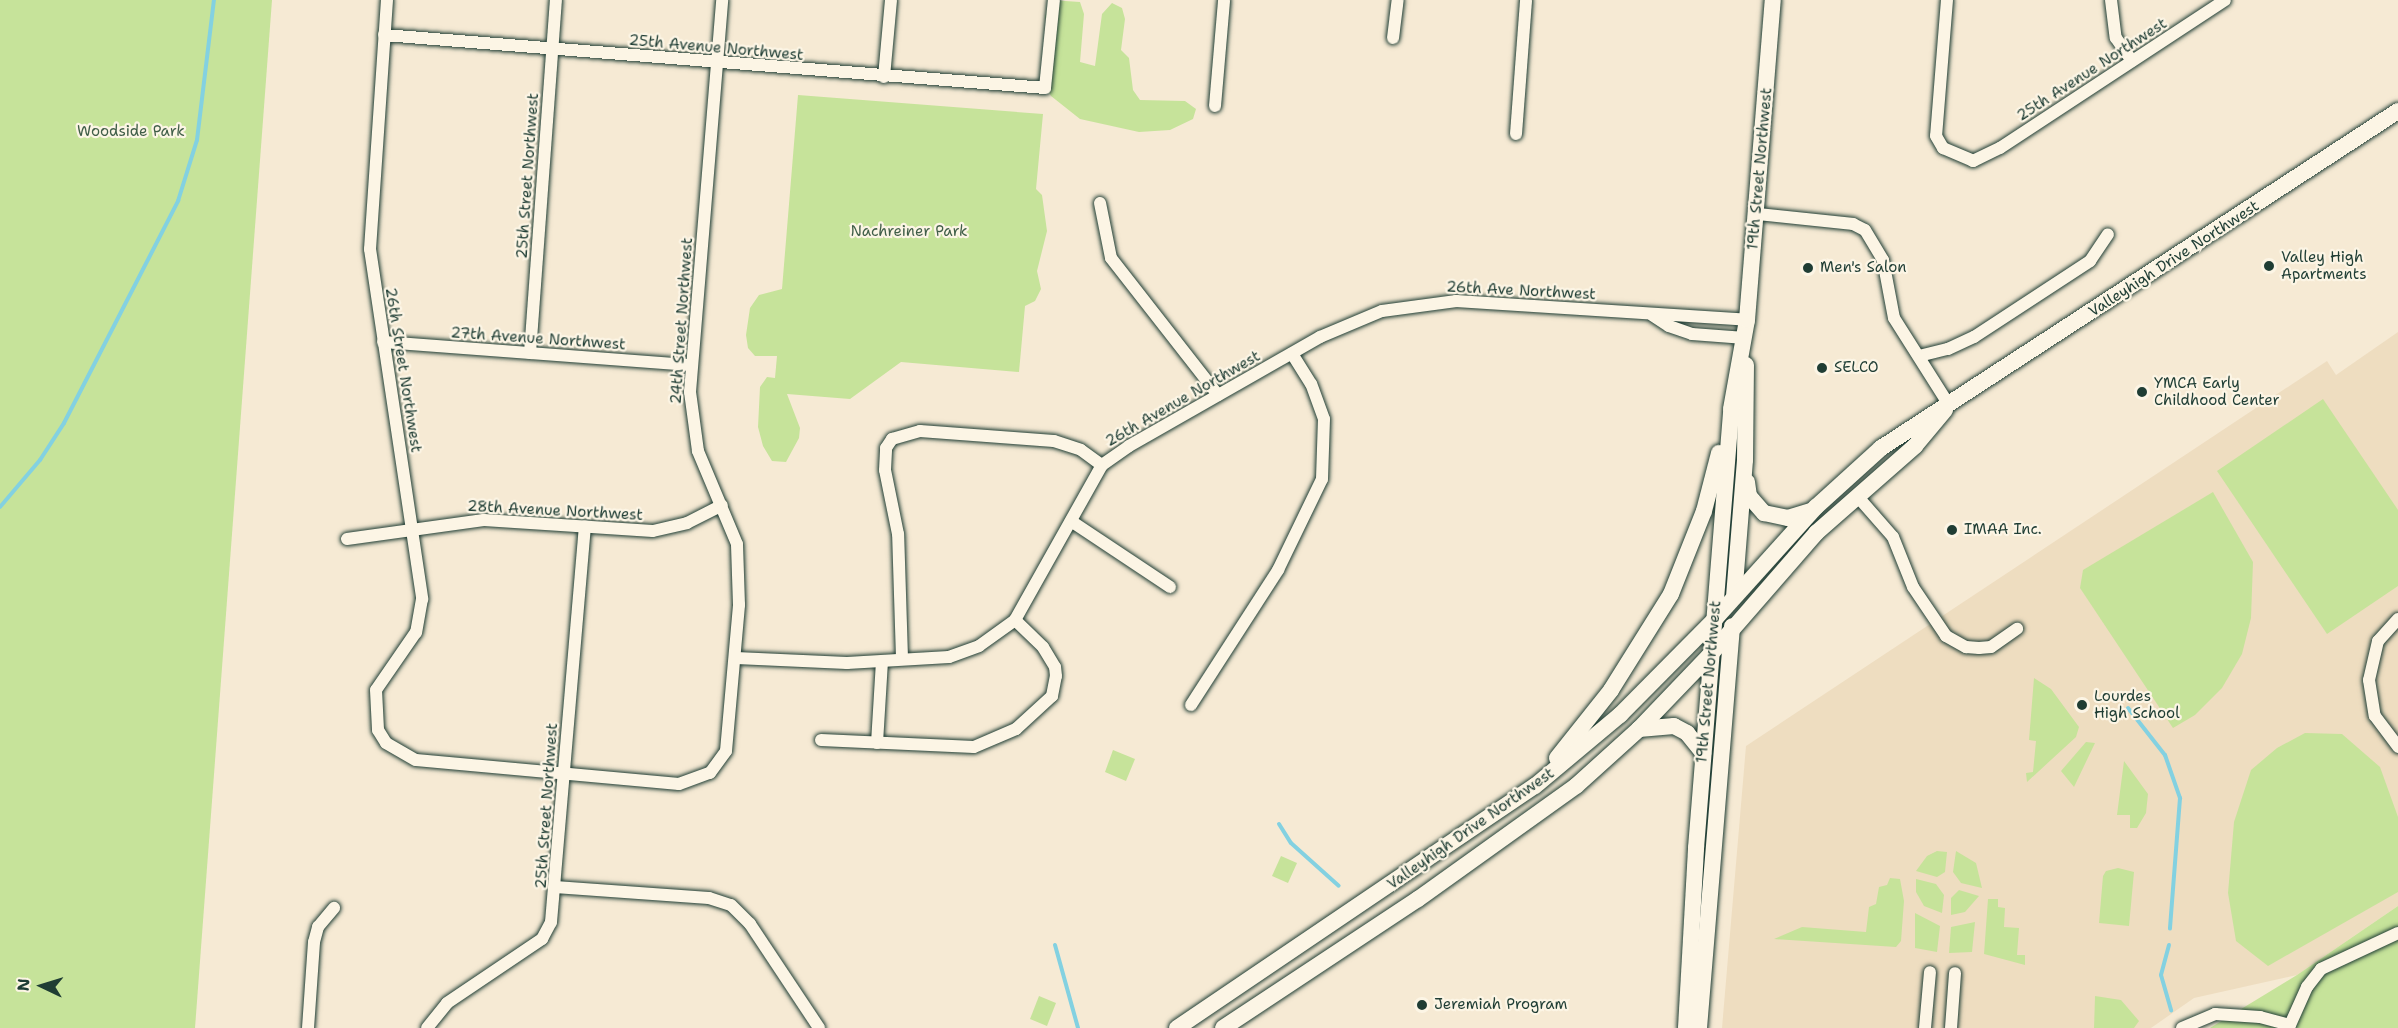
<!DOCTYPE html>
<style>
body{margin:0}
#map{position:relative;width:2398px;height:1028px;overflow:hidden;background:#f6ead4;font-family:"Shantell Sans",sans-serif}
div>[style]{position:absolute}
[style*='--x']{left:calc(var(--x)*1px);top:calc(var(--y)*1px);width:calc(var(--w)*1px);rotate:calc(var(--a)*1deg)}
.built>*{inset:0;background:#eeddc0}
.green>*{inset:0;background:#c6e39a}
.stream>*{height:4px;margin:-2px;padding:0 2px;transform-origin:2px;border-radius:2px;background:#83d1e1}
.roads{filter:drop-shadow(0 0 2px #1f3d34) drop-shadow(0 0 2px #1f3d34)}
.minor>*{height:12px;margin:-6px;padding:0 6px;transform-origin:6px;border-radius:6px;background:#fcf5e5}
.secondary>*{height:16px;margin:-8px;padding:0 8px;transform-origin:8px;border-radius:8px;background:#fcf5e5}
.dots>*{width:16px;height:16px;translate:-50% -50%;box-sizing:border-box;border:3px solid #fcf5e5;border-radius:50%}
span{translate:-50% -50%;white-space:nowrap;text-align:center;line-height:1.15;-webkit-text-stroke:4.5px #fcf5e5;paint-order:stroke}
.street-label{font-size:15px;color:#1f3d34}
.park-label{font-size:15px;color:#405e48}
.poi-label{font-size:15px;color:#1f3d34}
.left{translate:0 -50%;text-align:left}
.north{position:absolute;left:12px;top:956px;width:60px;height:60px;-webkit-text-stroke:4px #fcf5e5;paint-order:stroke;rotate:274deg;font-size:16px;font-weight:700;line-height:24px;text-align:center;color:#1f3d34}
.north::after{content:'';display:block;margin:auto;width:21px;height:27px;background:#1f3d34;clip-path:polygon(50% 0,100% 100%,50% 72%,0 100%)}
</style>
<div id="map">
<div class="built">
<i style="clip-path:polygon(2398px 332px,2398px 906px,2297px 975px,2194px 998px,2151px 1028px,1722px 1028px,1746px 746px,2327px 361px,2336px 375px)"></i>
</div>
<div class="green">
<i style="clip-path:polygon(0 0,272px 0,195px 1028px,0 1028px)"></i>
<i style="clip-path:polygon(1050px 0,1080px 2px,1084px 14px,1080px 62px,1095px 66px,1102px 14px,1112px 3px,1122px 8px,1125px 19px,1121px 50px,1129px 58px,1133px 90px,1140px 100px,1185px 101px,1196px 109px,1193px 119px,1170px 130px,1139px 132px,1080px 119px,1051px 96px,1046px 87px,1052px 33px,1045px 17px)"></i>
<i style="clip-path:polygon(798px 95px,1043px 114px,1036px 189px,1042px 195px,1047px 231px,1037px 271px,1041px 289px,1035px 301px,1025px 306px,1019px 372px,901px 362px,850px 399px,787px 394px,800px 428px,799px 438px,786px 462px,772px 461px,763px 446px,758px 427px,760px 387px,767px 377px,775px 378px,777px 356px,755px 356px,748px 348px,746px 335px,750px 308px,759px 295px,782px 289px)"></i>
<i style="clip-path:polygon(2323px 399px,2398px 510px,2398px 586px,2327px 634px,2217px 471px)"></i>
<i style="clip-path:polygon(2213px 492px,2253px 562px,2251px 618px,2242px 654px,2222px 688px,2195px 715px,2173px 728px,2080px 588px,2083px 570px)"></i>
<i style="clip-path:polygon(2034px 678px,2051px 689px,2079px 727px,2076px 737px,2027px 782px,2026px 773px,2033px 772px,2036px 741px,2029px 740px)"></i>
<i style="clip-path:polygon(2305px 733px,2342px 734px,2380px 767px,2398px 817px,2398px 892px,2268px 966px,2236px 941px,2228px 893px,2234px 822px,2251px 770px,2277px 748px)"></i>
<i style="clip-path:polygon(2086px 742px,2095px 743px,2074px 787px,2061px 771px)"></i>
<i style="clip-path:polygon(1113px 750px,1135px 759px,1126px 781px,1105px 772px)"></i>
<i style="clip-path:polygon(2124px 761px,2148px 794px,2146px 813px,2137px 828px,2130px 828px,2130px 815px,2117px 815px)"></i>
<i style="clip-path:polygon(1937px 851px,1947px 852px,1945px 872px,1937px 877px,1916px 871px,1927px 856px)"></i>
<i style="clip-path:polygon(1956px 851px,1976px 863px,1982px 888px,1961px 883px,1953px 872px)"></i>
<i style="clip-path:polygon(1281px 856px,1297px 863px,1288px 883px,1272px 876px)"></i>
<i style="clip-path:polygon(2118px 868px,2134px 872px,2129px 926px,2099px 923px,2103px 876px,2106px 871px)"></i>
<i style="clip-path:polygon(1890px 878px,1900px 879px,1904px 901px,1901px 941px,1896px 947px,1774px 939px,1802px 927px,1866px 932px,1869px 907px,1876px 904px,1879px 887px,1887px 885px)"></i>
<i style="clip-path:polygon(1916px 879px,1936px 884px,1944px 895px,1942px 913px,1924px 906px,1916px 892px)"></i>
<i style="clip-path:polygon(1959px 890px,1979px 896px,1965px 912px,1951px 915px,1951px 898px)"></i>
<i style="clip-path:polygon(1988px 899px,1998px 899px,1998px 907px,2005px 908px,2004px 927px,2019px 928px,2017px 955px,2025px 955px,2025px 965px,1984px 954px)"></i>
<i style="clip-path:polygon(2398px 906px,2398px 1028px,2210px 1028px,2297px 975px)"></i>
<i style="clip-path:polygon(1915px 913px,1940px 926px,1937px 952px,1915px 948px)"></i>
<i style="clip-path:polygon(1975px 922px,1972px 952px,1949px 953px,1951px 927px)"></i>
<i style="clip-path:polygon(1039px 996px,1056px 1003px,1047px 1026px,1030px 1019px)"></i>
<i style="clip-path:polygon(2095px 996px,2121px 1000px,2139px 1021px,2134px 1028px,2094px 1028px)"></i>
</div>
<div class="stream">
<i style="--x:0;--y:507;--w:62;--a:-49.6"></i>
<i style="--x:40;--y:460;--w:44;--a:-57"></i>
<i style="--x:64;--y:423;--w:250;--a:-62.8"></i>
<i style="--x:178;--y:201;--w:64;--a:-72.7"></i>
<i style="--x:197;--y:140;--w:141;--a:-83.1"></i>
<i style="--x:2128;--y:708;--w:60;--a:51.8"></i>
<i style="--x:2165;--y:755;--w:46;--a:70.8"></i>
<i style="--x:2180;--y:798;--w:131;--a:94.4"></i>
<i style="--x:1279;--y:824;--w:22;--a:58"></i>
<i style="--x:1291;--y:843;--w:64;--a:41.9"></i>
<i style="--x:1055;--y:945;--w:86;--a:74.5"></i>
<i style="--x:2169;--y:945;--w:31;--a:105"></i>
<i style="--x:2161;--y:975;--w:37;--a:74"></i>
</div>
<div class="roads">
<div class="minor">
<i style="--x:387;--y:0;--w:250;--a:93.9"></i>
<i style="--x:370;--y:249;--w:354;--a:81.5"></i>
<i style="--x:422;--y:599;--w:34;--a:100"></i>
<i style="--x:416;--y:632;--w:70;--a:124.6"></i>
<i style="--x:376;--y:690;--w:40;--a:87.1"></i>
<i style="--x:378;--y:730;--w:15;--a:58"></i>
<i style="--x:386;--y:743;--w:34;--a:30"></i>
<i style="--x:416;--y:760;--w:264;--a:5.2"></i>
<i style="--x:679;--y:784;--w:33;--a:-20"></i>
<i style="--x:710;--y:773;--w:27;--a:-54"></i>
<i style="--x:726;--y:751;--w:147;--a:-84.9"></i>
<i style="--x:739;--y:605;--w:61;--a:-91.9"></i>
<i style="--x:737;--y:544;--w:101;--a:-112.8"></i>
<i style="--x:698;--y:451;--w:60;--a:-97.7"></i>
<i style="--x:690;--y:392;--w:393;--a:-85.3"></i>
<i style="--x:1947;--y:0;--w:136;--a:94.6"></i>
<i style="--x:1936;--y:136;--w:14;--a:60"></i>
<i style="--x:1943;--y:148;--w:33;--a:23"></i>
<i style="--x:1973;--y:161;--w:30;--a:-26"></i>
<i style="--x:2000;--y:148;--w:269;--a:-33.3"></i>
<i style="--x:2111;--y:0;--w:38;--a:83"></i>
<i style="--x:2116;--y:38;--w:28;--a:55"></i>
<i style="--x:384;--y:35;--w:663;--a:4.58"></i>
<i style="--x:1045;--y:88;--w:88;--a:-84.2"></i>
<i style="--x:1393;--y:38;--w:38;--a:-83"></i>
<i style="--x:884;--y:77;--w:77;--a:-84.8"></i>
<i style="--x:1215;--y:106;--w:106;--a:-85.1"></i>
<i style="--x:1516;--y:134;--w:134;--a:-85.7"></i>
<i style="--x:1100;--y:203;--w:56;--a:78.7"></i>
<i style="--x:1111;--y:258;--w:174;--a:52"></i>
<i style="--x:1758;--y:214;--w:96;--a:6"></i>
<i style="--x:1853;--y:224;--w:13;--a:27"></i>
<i style="--x:1865;--y:230;--w:35;--a:59"></i>
<i style="--x:1883;--y:260;--w:59;--a:79.3"></i>
<i style="--x:1894;--y:318;--w:103;--a:57.7"></i>
<i style="--x:1652;--y:315;--w:20;--a:33"></i>
<i style="--x:1669;--y:326;--w:24;--a:19"></i>
<i style="--x:1692;--y:334;--w:53;--a:4.3"></i>
<i style="--x:383;--y:342;--w:309;--a:4.3"></i>
<i style="--x:530;--y:353;--w:354;--a:-85.8"></i>
<i style="--x:1919;--y:356;--w:30;--a:-14"></i>
<i style="--x:1948;--y:349;--w:29;--a:-25"></i>
<i style="--x:1974;--y:337;--w:139;--a:-33.2"></i>
<i style="--x:2090;--y:261;--w:32;--a:-56"></i>
<i style="--x:1858;--y:497;--w:53;--a:48.8"></i>
<i style="--x:1893;--y:537;--w:54;--a:68.2"></i>
<i style="--x:1913;--y:587;--w:59;--a:56"></i>
<i style="--x:1946;--y:636;--w:23;--a:29"></i>
<i style="--x:1966;--y:647;--w:13;--a:4"></i>
<i style="--x:1979;--y:648;--w:12;--a:-5"></i>
<i style="--x:1991;--y:647;--w:32;--a:-35"></i>
<i style="--x:1071;--y:521;--w:119;--a:33.7"></i>
<i style="--x:347;--y:539;--w:138;--a:-7.9"></i>
<i style="--x:484;--y:520;--w:169;--a:3.7"></i>
<i style="--x:653;--y:531;--w:35;--a:-13"></i>
<i style="--x:687;--y:523;--w:39;--a:-27"></i>
<i style="--x:2398;--y:619;--w:30;--a:132"></i>
<i style="--x:2378;--y:641;--w:40;--a:103"></i>
<i style="--x:2369;--y:680;--w:36;--a:81"></i>
<i style="--x:2375;--y:716;--w:39;--a:53"></i>
<i style="--x:736;--y:658;--w:111;--a:2.6"></i>
<i style="--x:847;--y:663;--w:102;--a:-3.4"></i>
<i style="--x:949;--y:657;--w:32;--a:-20"></i>
<i style="--x:979;--y:646;--w:44;--a:-35.8"></i>
<i style="--x:1015;--y:620;--w:178;--a:-60.7"></i>
<i style="--x:1102;--y:465;--w:33;--a:-35"></i>
<i style="--x:1129;--y:446;--w:220;--a:-29.7"></i>
<i style="--x:1320;--y:337;--w:67;--a:-22.8"></i>
<i style="--x:1382;--y:311;--w:75;--a:-7.7"></i>
<i style="--x:1456;--y:301;--w:292;--a:3.7"></i>
<i style="--x:902;--y:658;--w:124;--a:-91.8"></i>
<i style="--x:898;--y:534;--w:65;--a:-101.5"></i>
<i style="--x:885;--y:470;--w:22;--a:-87"></i>
<i style="--x:886;--y:448;--w:11;--a:-56"></i>
<i style="--x:892;--y:439;--w:29;--a:-16"></i>
<i style="--x:920;--y:431;--w:134;--a:4.3"></i>
<i style="--x:1054;--y:441;--w:28;--a:18"></i>
<i style="--x:1081;--y:450;--w:26;--a:36"></i>
<i style="--x:1191;--y:705;--w:161;--a:-57.2"></i>
<i style="--x:1278;--y:570;--w:101;--a:-64.2"></i>
<i style="--x:1322;--y:479;--w:60;--a:-88.1"></i>
<i style="--x:1324;--y:419;--w:37;--a:-110"></i>
<i style="--x:1311;--y:384;--w:36;--a:-122"></i>
<i style="--x:821;--y:740;--w:153;--a:2.6"></i>
<i style="--x:974;--y:747;--w:46;--a:-23.2"></i>
<i style="--x:1016;--y:729;--w:49;--a:-42.5"></i>
<i style="--x:1052;--y:696;--w:20;--a:-79"></i>
<i style="--x:1056;--y:676;--w:9;--a:-96"></i>
<i style="--x:1055;--y:667;--w:23;--a:-121"></i>
<i style="--x:1043;--y:647;--w:39;--a:-136"></i>
<i style="--x:877;--y:743;--w:82;--a:-86.5"></i>
<i style="--x:555;--y:887;--w:154;--a:4.1"></i>
<i style="--x:709;--y:898;--w:23;--a:18"></i>
<i style="--x:731;--y:905;--w:27;--a:45"></i>
<i style="--x:750;--y:924;--w:125;--a:56.4"></i>
<i style="--x:308;--y:1028;--w:86;--a:-86"></i>
<i style="--x:314;--y:942;--w:16;--a:-75"></i>
<i style="--x:318;--y:927;--w:25;--a:-50"></i>
<i style="--x:427;--y:1028;--w:32;--a:-51"></i>
<i style="--x:447;--y:1003;--w:115;--a:-34"></i>
<i style="--x:542;--y:939;--w:19;--a:-62"></i>
<i style="--x:551;--y:922;--w:397;--a:-85.1"></i>
<i style="--x:1925;--y:1028;--w:56;--a:-84.9"></i>
<i style="--x:1951;--y:1028;--w:55;--a:-85.8"></i>
<i style="--x:2182;--y:1028;--w:36;--a:-23"></i>
<i style="--x:2215;--y:1014;--w:45;--a:3.8"></i>
<i style="--x:2260;--y:1017;--w:31;--a:15"></i>
<i style="--x:2290;--y:1025;--w:42;--a:-65.9"></i>
<i style="--x:2307;--y:987;--w:23;--a:-52"></i>
<i style="--x:2321;--y:969;--w:85;--a:-25.1"></i>
</div>
<div class="secondary">
<i style="--x:1747;--y:482;--w:14;--a:82"></i>
<i style="--x:1749;--y:496;--w:23;--a:49"></i>
<i style="--x:1764;--y:513;--w:25;--a:12"></i>
<i style="--x:1788;--y:518;--w:24;--a:-17"></i>
<i style="--x:1734;--y:597;--w:137;--a:-85.4"></i>
<i style="--x:1745;--y:460;--w:95;--a:-89.4"></i>
<i style="--x:1639;--y:729;--w:35;--a:-5"></i>
<i style="--x:1674;--y:726;--w:15;--a:28"></i>
<i style="--x:1687;--y:733;--w:26;--a:51"></i>
<i style="--x:1557;--y:758;--w:87;--a:-51.5"></i>
<i style="--x:1611;--y:690;--w:113;--a:-58"></i>
<i style="--x:1671;--y:594;--w:89;--a:-68.3"></i>
<i style="--x:1704;--y:511;--w:60;--a:-75.5"></i>
<i style="--x:1177;--y:1028;--w:432;--a:-34.1"></i>
<i style="--x:1535;--y:786;--w:111;--a:-39.9"></i>
<i style="--x:1620;--y:715;--w:135;--a:-45.3"></i>
<i style="--x:1715;--y:619;--w:151;--a:-48"></i>
<i style="--x:1816;--y:507;--w:88;--a:-42.2"></i>
<i style="--x:1881;--y:448;--w:617;--a:-33.1"></i>
<i style="--x:1223;--y:1028;--w:234;--a:-33.5"></i>
<i style="--x:1418;--y:899;--w:194;--a:-35.6"></i>
<i style="--x:1576;--y:786;--w:85;--a:-42.1"></i>
<i style="--x:1639;--y:729;--w:103;--a:-46.2"></i>
<i style="--x:1710;--y:655;--w:162;--a:-49"></i>
<i style="--x:1816;--y:533;--w:132;--a:-41.3"></i>
<i style="--x:1915;--y:446;--w:47;--a:-50.2"></i>
<i style="--x:1686;--y:1028;--w:180;--a:-86.8"></i>
<i style="--x:1696;--y:848;--w:440;--a:-85.4"></i>
<i style="--x:1731;--y:409;--w:90;--a:-79.8"></i>
<i style="--x:1747;--y:320;--w:321;--a:-85.4"></i>
<i style="--x:1699;--y:1028;--w:403;--a:-85.3"></i>
</div>
</div>
<div class="dots">
<i style="left:2269px;top:266px;background:#1f3d34"></i>
<i style="left:1808px;top:268px;background:#1f3d34"></i>
<i style="left:1822px;top:368px;background:#1f3d34"></i>
<i style="left:2142px;top:392px;background:#1f3d34"></i>
<i style="left:1952px;top:530px;background:#1f3d34"></i>
<i style="left:2082px;top:705px;background:#1f3d34"></i>
<i style="left:1422px;top:1005px;background:#1f3d34"></i>
</div>
<div class="street-label">
<span style="left:716px;top:48px;rotate:5deg">25th Avenue Northwest</span>
<span style="left:2092px;top:70px;rotate:-33deg">25th Avenue Northwest</span>
<span style="left:1760px;top:169px;rotate:-85deg">19th Street Northwest</span>
<span style="left:528px;top:176px;rotate:-86deg">25th Street Northwest</span>
<span style="left:2174px;top:259px;rotate:-33deg">Valleyhigh Drive Northwest</span>
<span style="left:1521px;top:291px;rotate:3deg">26th Ave Northwest</span>
<span style="left:682px;top:321px;rotate:-86deg">24th Street Northwest</span>
<span style="left:538px;top:339px;rotate:4deg">27th Avenue Northwest</span>
<span style="left:403px;top:370px;rotate:81deg">26th Street Northwest</span>
<span style="left:1183px;top:399px;rotate:-30deg">26th Avenue Northwest</span>
<span style="left:555px;top:511px;rotate:3deg">28th Avenue Northwest</span>
<span style="left:1709px;top:682px;rotate:-85deg">19th Street Northwest</span>
<span style="left:547px;top:806px;rotate:-86deg">25th Street Northwest</span>
<span style="left:1471px;top:829px;rotate:-35deg">Valleyhigh Drive Northwest</span>
</div>
<div class="park-label">
<span style="left:131px;top:132px">Woodside Park</span>
<span style="left:909px;top:232px">Nachreiner Park</span>
</div>
<div class="poi-label">
<span class="left" style="left:2281px;top:266px">Valley High<br>Apartments</span>
<span class="left" style="left:1820px;top:268px">Men's Salon</span>
<span class="left" style="left:1834px;top:368px">SELCO</span>
<span class="left" style="left:2154px;top:392px">YMCA Early<br>Childhood Center</span>
<span class="left" style="left:1964px;top:530px">IMAA Inc.</span>
<span class="left" style="left:2094px;top:705px">Lourdes<br>High School</span>
<span class="left" style="left:1434px;top:1005px">Jeremiah Program</span>
</div>
<div class="north">N</div>
</div>
